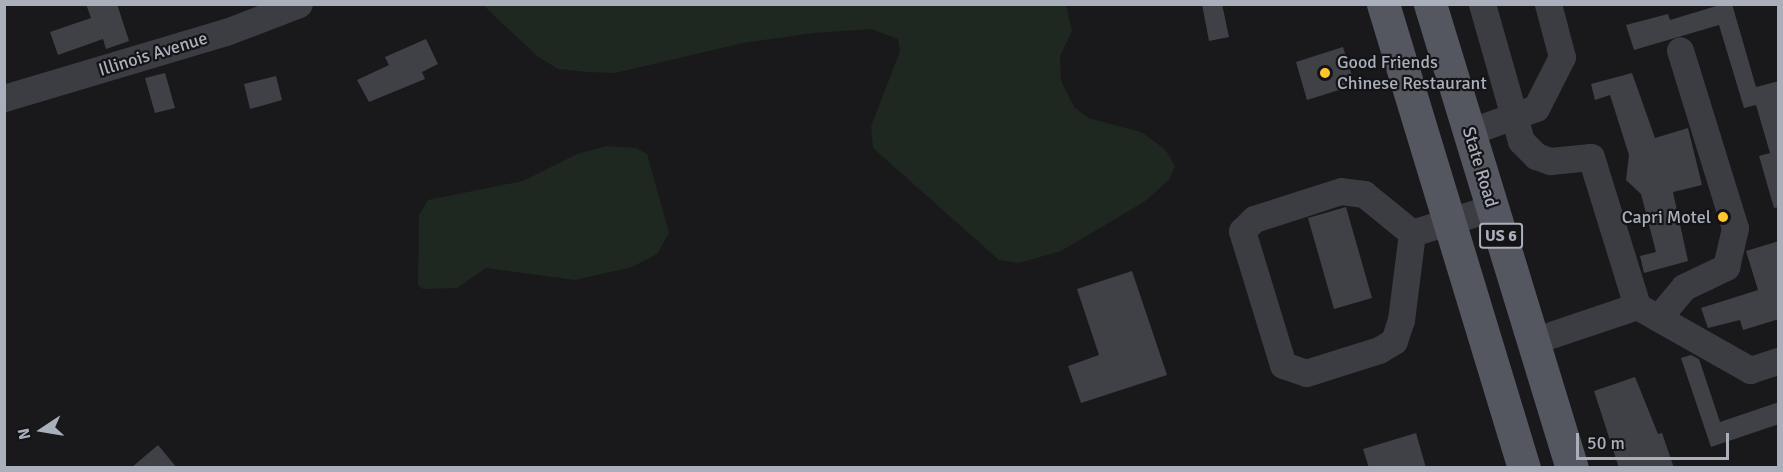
<!DOCTYPE html>
<style>
body{margin:0}
#map{position:relative;width:1783px;height:472px;overflow:hidden;background:#19191c;font-family:Signika,sans-serif}
div>[style]{position:absolute}
[style*='--x']{left:calc(var(--x)*1px);top:calc(var(--y)*1px);width:calc(var(--w)*1px);rotate:calc(var(--a)*1deg)}
.green>*{inset:0;background:#1e2720}
.building>*{inset:0;background:#404146}
.minor>*{height:27px;margin:-13.5px;padding:0 13.5px;transform-origin:13.5px;border-radius:13.5px;background:#3c3c43}
.major>*{height:33px;margin:-16.5px;padding:0 16.5px;transform-origin:16.5px;border-radius:16.5px;background:#555760}
.dots>*{width:16px;height:16px;translate:-50% -50%;box-sizing:border-box;border:3px solid #141417;border-radius:50%}
span{translate:-50% -50%;white-space:nowrap;text-align:center;line-height:1.15;-webkit-text-stroke:4.5px #141417;paint-order:stroke}
.shield-label span{padding:2px 4px;background:#141417;border:2px solid;border-radius:4px;-webkit-text-stroke-width:0}
.shield-label{font-size:16px;color:#aaafbc;font-weight:700}
.street-label{font-size:18px;color:#aaafbc}
.poi-label{font-size:18px;color:#aaafbc}
.left{translate:0 -50%;text-align:left}
.right{translate:-100% -50%;text-align:right}
.frame{position:absolute;inset:0;border:6px solid #aaafbc;pointer-events:none}
.north{position:absolute;left:12px;top:400px;width:60px;height:60px;-webkit-text-stroke:4px #141417;paint-order:stroke;rotate:258deg;font-size:16px;font-weight:700;line-height:24px;text-align:center;color:#aaafbc}
.north::after{content:'';display:block;margin:auto;width:21px;height:27px;background:#aaafbc;clip-path:polygon(50% 0,100% 100%,50% 72%,0 100%)}
.scale{position:absolute;left:1576px;top:433px;width:153px;height:27px;box-sizing:border-box;border:3px solid #aaafbc;border-top:0;padding-left:8px;font-size:18px;line-height:21px;white-space:nowrap;color:#aaafbc;-webkit-text-stroke:4px #141417;paint-order:stroke}
</style>
<div id="map">
<div class="green">
<i style="clip-path:polygon(483px 5px,1066px 5px,1072px 31px,1060px 56px,1061px 81px,1074px 107px,1088px 118px,1141px 132px,1165px 149px,1175px 166px,1169px 180px,1144px 202px,1061px 251px,1019px 263px,999px 260px,873px 148px,871px 127px,900px 51px,898px 39px,871px 29px,813px 33px,743px 43px,615px 73px,587px 72px,558px 69px,537px 56px)"></i>
<i style="clip-path:polygon(606px 146px,636px 148px,647px 154px,669px 233px,657px 254px,632px 267px,575px 280px,486px 268px,457px 288px,423px 289px,418px 285px,419px 215px,428px 200px,523px 181px,577px 154px)"></i>
</div>
<div class="building">
<i style="clip-path:polygon(86px 4px,117px 4px,129px 41px,106px 49px,103px 39px,58px 55px,50px 32px,91px 18px)"></i>
<i style="clip-path:polygon(1202px 4px,1222px 4px,1229px 37px,1209px 41px)"></i>
<i style="clip-path:polygon(1723px 4px,1732px 4px,1756px 87px,1779px 81px,1779px 207px,1774px 208px,1759px 156px,1770px 153px,1756px 105px,1744px 108px,1719px 25px,1634px 50px,1626px 25px,1668px 14px,1670px 20px)"></i>
<i style="clip-path:polygon(426px 39px,438px 64px,422px 72px,425px 79px,369px 102px,357px 80px,389px 65px,385px 57px)"></i>
<i style="clip-path:polygon(1343px 47px,1355px 85px,1307px 100px,1296px 62px)"></i>
<i style="clip-path:polygon(165px 73px,175px 108px,155px 113px,145px 78px)"></i>
<i style="clip-path:polygon(1632px 73px,1655px 138px,1688px 128px,1702px 185px,1673px 192px,1688px 261px,1644px 273px,1640px 256px,1656px 252px,1641px 194px,1626px 180px,1629px 155px,1610px 95px,1595px 100px,1591px 84px)"></i>
<i style="clip-path:polygon(276px 76px,282px 100px,250px 109px,244px 84px)"></i>
<i style="clip-path:polygon(1346px 207px,1372px 298px,1334px 309px,1308px 218px)"></i>
<i style="clip-path:polygon(1779px 241px,1779px 319px,1743px 330px,1740px 320px,1708px 328px,1701px 308px,1758px 290px,1746px 251px)"></i>
<i style="clip-path:polygon(1132px 271px,1167px 375px,1081px 403px,1068px 366px,1099px 355px,1077px 289px)"></i>
<i style="clip-path:polygon(1691px 355px,1699px 359px,1720px 422px,1779px 402px,1779px 424px,1711px 447px,1681px 358px)"></i>
<i style="clip-path:polygon(1635px 377px,1658px 434px,1662px 433px,1674px 468px,1619px 468px,1594px 391px)"></i>
<i style="clip-path:polygon(1416px 433px,1426px 468px,1369px 468px,1363px 449px)"></i>
<i style="clip-path:polygon(158px 445px,177px 468px,131px 468px)"></i>
</div>
<div class="minor">
<i style="--x:1482;--y:4;--w:142;--a:74.1"></i>
<i style="--x:1521;--y:141;--w:21;--a:45"></i>
<i style="--x:1536;--y:156;--w:15;--a:20"></i>
<i style="--x:1550;--y:161;--w:41;--a:-5.6"></i>
<i style="--x:1591;--y:157;--w:156;--a:72.8"></i>
<i style="--x:4;--y:98;--w:232;--a:-16.6"></i>
<i style="--x:226;--y:32;--w:78;--a:-21"></i>
<i style="--x:1469;--y:132;--w:71;--a:-19.7"></i>
<i style="--x:1536;--y:108;--w:57;--a:-63"></i>
<i style="--x:1562;--y:57;--w:55;--a:-104.8"></i>
<i style="--x:1412;--y:233;--w:62;--a:-140.9"></i>
<i style="--x:1364;--y:194;--w:23;--a:-173"></i>
<i style="--x:1341;--y:191;--w:91;--a:162.2"></i>
<i style="--x:1254;--y:219;--w:17;--a:135"></i>
<i style="--x:1242;--y:231;--w:140;--a:73"></i>
<i style="--x:1283;--y:365;--w:24;--a:19"></i>
<i style="--x:1306;--y:373;--w:77;--a:-17.5"></i>
<i style="--x:1379;--y:350;--w:17;--a:-31"></i>
<i style="--x:1394;--y:341;--w:22;--a:-72"></i>
<i style="--x:1401;--y:320;--w:88;--a:-82.8"></i>
<i style="--x:1412;--y:233;--w:84;--a:-17.4"></i>
<i style="--x:1658;--y:318;--w:40;--a:-50"></i>
<i style="--x:1684;--y:287;--w:47;--a:-25.5"></i>
<i style="--x:1726;--y:267;--w:40;--a:-77"></i>
<i style="--x:1735;--y:228;--w:186;--a:-107.2"></i>
<i style="--x:1533;--y:341;--w:110;--a:-18.6"></i>
<i style="--x:1637;--y:306;--w:130;--a:29.5"></i>
<i style="--x:1750;--y:370;--w:29;--a:-18"></i>
</div>
<div class="major">
<i style="--x:1383;--y:4;--w:485;--a:73.1"></i>
<i style="--x:1430;--y:4;--w:485;--a:73"></i>
</div>
<div class="dots">
<i style="left:1325px;top:73px;background:#ffc72d"></i>
<i style="left:1723px;top:217px;background:#ffc72d"></i>
</div>
<div class="shield-label">
<span style="left:1501px;top:236px">US 6</span>
</div>
<div class="street-label">
<span style="left:153px;top:54px;rotate:-17deg">Illinois Avenue</span>
<span style="left:1480px;top:167px;rotate:73deg">State Road</span>
</div>
<div class="poi-label">
<span class="left" style="left:1337px;top:73px">Good Friends<br>Chinese Restaurant</span>
<span class="right" style="left:1711px;top:217px">Capri Motel</span>
</div>
<div class="frame"></div>
<div class="north">N</div>
<div class="scale">50 m</div>
</div>
